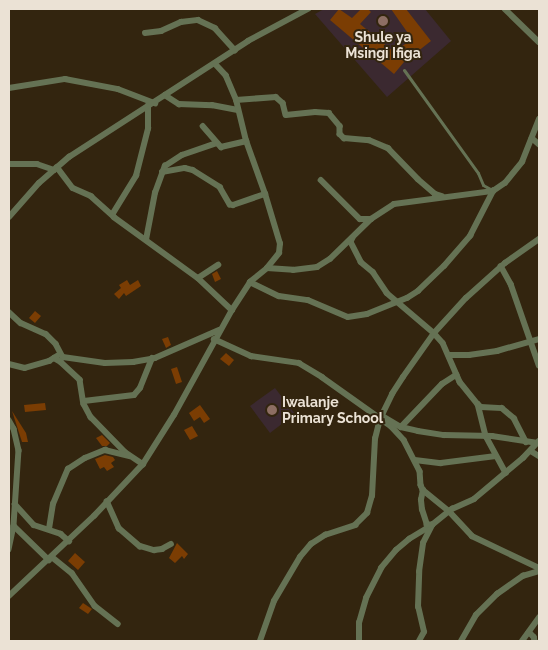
<!DOCTYPE html>
<style>
body{margin:0}
#map{position:relative;width:548px;height:650px;overflow:hidden;background:#33250f;font-family:Raleway,sans-serif}
div>[style]{position:absolute}
[style*='--x']{left:calc(var(--x)*1px);top:calc(var(--y)*1px);width:calc(var(--w)*1px);rotate:calc(var(--a)*1deg)}
.education>*{inset:0;background:#3b2930}
.building>*{inset:0;background:#7b3d03}
.service>*{height:3px;margin:-1.5px;padding:0 1.5px;transform-origin:1.5px;border-radius:1.5px;background:#657254}
.minor>*{height:5.5px;margin:-2.75px;padding:0 2.75px;transform-origin:2.75px;border-radius:2.75px;background:#657254}
.dots>*{width:14px;height:14px;translate:-50% -50%;box-sizing:border-box;border:2px solid #33250f;border-radius:50%}
span{translate:-50% -50%;white-space:nowrap;text-align:center;line-height:1.15;-webkit-text-stroke:4px #33250f;paint-order:stroke}
.poi-label{font-size:14px;color:#ebe2d5;font-weight:700}
.left{translate:0 -50%;text-align:left}
.frame{position:absolute;inset:0;border:10px solid #ebe2d5;pointer-events:none}
</style>
<div id="map">
<div class="education">
<i style="clip-path:polygon(324px 9px,425px 9px,451px 41px,387px 97px,315px 14px)"></i>
<i style="clip-path:polygon(275px 388px,295px 414px,270px 433px,250px 406px)"></i>
</div>
<div class="building">
<i style="clip-path:polygon(339px 9px,352px 18px,361px 9px,368px 9px,371px 12px,360px 24px,394px 52px,412px 39px,391px 9px,406px 9px,431px 41px,404px 62px,394px 74px,330px 20px)"></i>
<i style="clip-path:polygon(217px 271px,221px 279px,215px 282px,212px 274px)"></i>
<i style="clip-path:polygon(127px 280px,130px 285px,138px 280px,141px 286px,126px 296px,124px 293px,119px 299px,114px 294px,121px 288px,119px 285px)"></i>
<i style="clip-path:polygon(35px 311px,41px 316px,35px 323px,29px 318px)"></i>
<i style="clip-path:polygon(168px 337px,171px 345px,166px 348px,162px 339px)"></i>
<i style="clip-path:polygon(226px 353px,234px 360px,229px 366px,220px 359px)"></i>
<i style="clip-path:polygon(177px 367px,182px 382px,176px 384px,171px 369px)"></i>
<i style="clip-path:polygon(45px 403px,46px 410px,25px 412px,24px 405px)"></i>
<i style="clip-path:polygon(200px 405px,210px 419px,204px 423px,200px 417px,194px 421px,189px 413px)"></i>
<i style="clip-path:polygon(12px 411px,26px 433px,28px 442px,22px 442px)"></i>
<i style="clip-path:polygon(192px 426px,198px 436px,190px 440px,184px 430px)"></i>
<i style="clip-path:polygon(102px 435px,110px 443px,107px 446px,102px 446px,96px 438px)"></i>
<i style="clip-path:polygon(105px 455px,113px 457px,115px 460px,111px 463px,114px 467px,107px 471px,104px 467px,100px 469px,95px 459px)"></i>
<i style="clip-path:polygon(177px 543px,188px 554px,184px 559px,182px 556px,175px 563px,169px 558px)"></i>
<i style="clip-path:polygon(75px 553px,85px 562px,78px 570px,68px 561px)"></i>
<i style="clip-path:polygon(83px 603px,92px 609px,88px 614px,79px 608px)"></i>
</div>
<div class="service">
<i style="--x:404;--y:70;--w:127;--a:54.3"></i>
<i style="--x:478;--y:173;--w:13;--a:67"></i>
<i style="--x:483;--y:185;--w:10;--a:29"></i>
</div>
<div class="minor">
<i style="--x:505;--y:9;--w:47;--a:44.1"></i>
<i style="--x:145;--y:33;--w:16;--a:-7"></i>
<i style="--x:161;--y:31;--w:22;--a:-24"></i>
<i style="--x:181;--y:22;--w:17;--a:-7"></i>
<i style="--x:198;--y:20;--w:19;--a:25"></i>
<i style="--x:215;--y:28;--w:30;--a:48"></i>
<i style="--x:9;--y:88;--w:57;--a:-9.1"></i>
<i style="--x:65;--y:79;--w:54;--a:10.7"></i>
<i style="--x:118;--y:89;--w:40;--a:21"></i>
<i style="--x:165;--y:95;--w:17;--a:33"></i>
<i style="--x:179;--y:104;--w:33;--a:2"></i>
<i style="--x:212;--y:105;--w:26;--a:11"></i>
<i style="--x:236;--y:100;--w:40;--a:-4.3"></i>
<i style="--x:276;--y:97;--w:9;--a:41"></i>
<i style="--x:283;--y:103;--w:12;--a:76"></i>
<i style="--x:286;--y:115;--w:29;--a:-6"></i>
<i style="--x:315;--y:112;--w:14;--a:4"></i>
<i style="--x:329;--y:113;--w:17;--a:50"></i>
<i style="--x:340;--y:126;--w:8;--a:90"></i>
<i style="--x:340;--y:134;--w:6;--a:45"></i>
<i style="--x:344;--y:138;--w:25;--a:5"></i>
<i style="--x:369;--y:140;--w:21;--a:23"></i>
<i style="--x:388;--y:148;--w:43;--a:45.9"></i>
<i style="--x:418;--y:179;--w:23;--a:41"></i>
<i style="--x:435;--y:194;--w:7;--a:16"></i>
<i style="--x:203;--y:126;--w:28;--a:49"></i>
<i style="--x:221;--y:147;--w:26;--a:-13"></i>
<i style="--x:532;--y:138;--w:9;--a:41"></i>
<i style="--x:9;--y:164;--w:28;--a:0"></i>
<i style="--x:37;--y:164;--w:18;--a:19"></i>
<i style="--x:57;--y:167;--w:26;--a:53"></i>
<i style="--x:73;--y:188;--w:20;--a:24"></i>
<i style="--x:91;--y:196;--w:31;--a:42"></i>
<i style="--x:114;--y:217;--w:104;--a:36"></i>
<i style="--x:198;--y:278;--w:47;--a:43.3"></i>
<i style="--x:162;--y:172;--w:23;--a:-10"></i>
<i style="--x:185;--y:168;--w:8;--a:14"></i>
<i style="--x:193;--y:170;--w:32;--a:32"></i>
<i style="--x:220;--y:187;--w:20;--a:60"></i>
<i style="--x:230;--y:204;--w:3;--a:18"></i>
<i style="--x:233;--y:205;--w:34;--a:-19"></i>
<i style="--x:321;--y:180;--w:55;--a:45"></i>
<i style="--x:360;--y:219;--w:11;--a:0"></i>
<i style="--x:112;--y:215;--w:46;--a:-58.4"></i>
<i style="--x:136;--y:176;--w:49;--a:-75.7"></i>
<i style="--x:148;--y:129;--w:23;--a:-90"></i>
<i style="--x:9;--y:217;--w:45;--a:-48.6"></i>
<i style="--x:39;--y:183;--w:40;--a:-41"></i>
<i style="--x:69;--y:157;--w:213;--a:-32.9"></i>
<i style="--x:248;--y:41;--w:68;--a:-28.1"></i>
<i style="--x:353;--y:238;--w:4;--a:117"></i>
<i style="--x:351;--y:242;--w:22;--a:63"></i>
<i style="--x:361;--y:262;--w:16;--a:40"></i>
<i style="--x:373;--y:272;--w:25;--a:56"></i>
<i style="--x:387;--y:293;--w:62;--a:40.4"></i>
<i style="--x:434;--y:333;--w:13;--a:48"></i>
<i style="--x:443;--y:343;--w:43;--a:66.4"></i>
<i style="--x:460;--y:382;--w:28;--a:51"></i>
<i style="--x:478;--y:404;--w:33;--a:76"></i>
<i style="--x:486;--y:436;--w:42;--a:61.6"></i>
<i style="--x:146;--y:240;--w:48;--a:-79.2"></i>
<i style="--x:155;--y:193;--w:29;--a:-70"></i>
<i style="--x:165;--y:166;--w:20;--a:-33"></i>
<i style="--x:182;--y:155;--w:36;--a:-19"></i>
<i style="--x:501;--y:266;--w:21;--a:61"></i>
<i style="--x:511;--y:284;--w:86;--a:70.9"></i>
<i style="--x:267;--y:268;--w:26;--a:4"></i>
<i style="--x:293;--y:270;--w:24;--a:-7"></i>
<i style="--x:317;--y:267;--w:15;--a:-32"></i>
<i style="--x:330;--y:259;--w:57;--a:-44.3"></i>
<i style="--x:371;--y:219;--w:27;--a:-33"></i>
<i style="--x:394;--y:204;--w:100;--a:-7.5"></i>
<i style="--x:493;--y:191;--w:14;--a:-34"></i>
<i style="--x:505;--y:183;--w:27;--a:-51"></i>
<i style="--x:522;--y:162;--w:46;--a:-68.4"></i>
<i style="--x:198;--y:278;--w:24;--a:-33"></i>
<i style="--x:250;--y:282;--w:32;--a:26"></i>
<i style="--x:279;--y:296;--w:29;--a:8"></i>
<i style="--x:308;--y:300;--w:43;--a:23"></i>
<i style="--x:348;--y:317;--w:19;--a:-9"></i>
<i style="--x:367;--y:314;--w:43;--a:-21.8"></i>
<i style="--x:407;--y:298;--w:13;--a:-32"></i>
<i style="--x:418;--y:291;--w:36;--a:-44"></i>
<i style="--x:444;--y:266;--w:40;--a:-49"></i>
<i style="--x:470;--y:236;--w:51;--a:-62.9"></i>
<i style="--x:9;--y:312;--w:16;--a:43"></i>
<i style="--x:21;--y:323;--w:27;--a:24"></i>
<i style="--x:46;--y:334;--w:14;--a:45"></i>
<i style="--x:56;--y:344;--w:15;--a:62"></i>
<i style="--x:63;--y:357;--w:42;--a:8.1"></i>
<i style="--x:105;--y:363;--w:28;--a:-2"></i>
<i style="--x:133;--y:362;--w:22;--a:-10"></i>
<i style="--x:155;--y:358;--w:70;--a:-23.6"></i>
<i style="--x:214;--y:339;--w:41;--a:24.7"></i>
<i style="--x:251;--y:356;--w:49;--a:8.3"></i>
<i style="--x:299;--y:363;--w:27;--a:31"></i>
<i style="--x:322;--y:377;--w:85;--a:35.4"></i>
<i style="--x:391;--y:426;--w:19;--a:47"></i>
<i style="--x:404;--y:440;--w:35;--a:63"></i>
<i style="--x:420;--y:471;--w:14;--a:86"></i>
<i style="--x:421;--y:485;--w:5;--a:68"></i>
<i style="--x:423;--y:490;--w:33;--a:39"></i>
<i style="--x:449;--y:511;--w:34;--a:47"></i>
<i style="--x:472;--y:536;--w:74;--a:25.5"></i>
<i style="--x:449;--y:355;--w:20;--a:0"></i>
<i style="--x:469;--y:355;--w:28;--a:-8"></i>
<i style="--x:497;--y:351;--w:44;--a:-15.9"></i>
<i style="--x:54;--y:358;--w:8;--a:30"></i>
<i style="--x:61;--y:362;--w:26;--a:43"></i>
<i style="--x:80;--y:380;--w:24;--a:81"></i>
<i style="--x:84;--y:404;--w:15;--a:62"></i>
<i style="--x:91;--y:417;--w:49;--a:45.8"></i>
<i style="--x:125;--y:452;--w:22;--a:34"></i>
<i style="--x:9;--y:364;--w:16;--a:14"></i>
<i style="--x:25;--y:368;--w:25;--a:-16"></i>
<i style="--x:49;--y:361;--w:9;--a:-32"></i>
<i style="--x:84;--y:401;--w:50;--a:-6.8"></i>
<i style="--x:134;--y:395;--w:9;--a:-49"></i>
<i style="--x:140;--y:388;--w:32;--a:-68"></i>
<i style="--x:478;--y:404;--w:4;--a:45"></i>
<i style="--x:481;--y:407;--w:21;--a:3"></i>
<i style="--x:502;--y:408;--w:16;--a:40"></i>
<i style="--x:514;--y:418;--w:27;--a:63"></i>
<i style="--x:381;--y:415;--w:23;--a:31"></i>
<i style="--x:401;--y:427;--w:17;--a:13"></i>
<i style="--x:418;--y:431;--w:26;--a:9"></i>
<i style="--x:444;--y:435;--w:48;--a:1.2"></i>
<i style="--x:492;--y:436;--w:48;--a:8.5"></i>
<i style="--x:9;--y:420;--w:10;--a:61"></i>
<i style="--x:14;--y:429;--w:22;--a:77"></i>
<i style="--x:19;--y:450;--w:76;--a:93.8"></i>
<i style="--x:14;--y:526;--w:24;--a:102"></i>
<i style="--x:401;--y:427;--w:59;--a:-46.4"></i>
<i style="--x:442;--y:384;--w:17;--a:-33"></i>
<i style="--x:531;--y:451;--w:9;--a:32"></i>
<i style="--x:415;--y:460;--w:26;--a:7"></i>
<i style="--x:441;--y:463;--w:55;--a:-7.3"></i>
<i style="--x:107;--y:501;--w:30;--a:66"></i>
<i style="--x:119;--y:528;--w:28;--a:41"></i>
<i style="--x:140;--y:546;--w:15;--a:16"></i>
<i style="--x:154;--y:550;--w:8;--a:-7"></i>
<i style="--x:162;--y:549;--w:10;--a:-29"></i>
<i style="--x:15;--y:504;--w:28;--a:48"></i>
<i style="--x:34;--y:525;--w:28;--a:18"></i>
<i style="--x:61;--y:534;--w:11;--a:41"></i>
<i style="--x:14;--y:526;--w:49;--a:44.2"></i>
<i style="--x:49;--y:529;--w:25;--a:-81"></i>
<i style="--x:53;--y:504;--w:38;--a:-67"></i>
<i style="--x:68;--y:469;--w:20;--a:-33"></i>
<i style="--x:85;--y:458;--w:22;--a:-22"></i>
<i style="--x:105;--y:450;--w:25;--a:14"></i>
<i style="--x:52;--y:557;--w:26;--a:39"></i>
<i style="--x:72;--y:573;--w:40;--a:55.1"></i>
<i style="--x:95;--y:606;--w:29;--a:38"></i>
<i style="--x:9;--y:596;--w:117;--a:-43.3"></i>
<i style="--x:94;--y:516;--w:71;--a:-46.7"></i>
<i style="--x:143;--y:464;--w:58;--a:-57.7"></i>
<i style="--x:174;--y:415;--w:120;--a:-61.1"></i>
<i style="--x:232;--y:310;--w:33;--a:-57"></i>
<i style="--x:250;--y:282;--w:22;--a:-39"></i>
<i style="--x:267;--y:268;--w:19;--a:-51"></i>
<i style="--x:279;--y:253;--w:9;--a:-84"></i>
<i style="--x:280;--y:244;--w:52;--a:-106.7"></i>
<i style="--x:265;--y:194;--w:56;--a:-109.7"></i>
<i style="--x:246;--y:141;--w:42;--a:-103.7"></i>
<i style="--x:236;--y:100;--w:26;--a:-113"></i>
<i style="--x:226;--y:76;--w:16;--a:-133"></i>
<i style="--x:529;--y:632;--w:7;--a:45"></i>
<i style="--x:534;--y:637;--w:4;--a:76"></i>
<i style="--x:260;--y:641;--w:42;--a:-70.7"></i>
<i style="--x:274;--y:601;--w:51;--a:-59.4"></i>
<i style="--x:300;--y:557;--w:17;--a:-50"></i>
<i style="--x:311;--y:544;--w:17;--a:-33"></i>
<i style="--x:325;--y:535;--w:32;--a:-18"></i>
<i style="--x:355;--y:525;--w:17;--a:-45"></i>
<i style="--x:367;--y:513;--w:18;--a:-74"></i>
<i style="--x:372;--y:496;--w:57;--a:-87"></i>
<i style="--x:375;--y:439;--w:21;--a:-76"></i>
<i style="--x:380;--y:419;--w:28;--a:-64"></i>
<i style="--x:392;--y:394;--w:20;--a:-57"></i>
<i style="--x:403;--y:377;--w:54;--a:-54.8"></i>
<i style="--x:434;--y:333;--w:47;--a:-47.6"></i>
<i style="--x:466;--y:298;--w:52;--a:-41.9"></i>
<i style="--x:505;--y:263;--w:42;--a:-35.2"></i>
<i style="--x:359;--y:641;--w:18;--a:-90"></i>
<i style="--x:359;--y:623;--w:26;--a:-74"></i>
<i style="--x:366;--y:598;--w:34;--a:-63"></i>
<i style="--x:381;--y:568;--w:23;--a:-50"></i>
<i style="--x:396;--y:550;--w:17;--a:-40"></i>
<i style="--x:409;--y:539;--w:27;--a:-31"></i>
<i style="--x:432;--y:525;--w:26;--a:-39"></i>
<i style="--x:452;--y:509;--w:24;--a:-24"></i>
<i style="--x:474;--y:499;--w:64;--a:-39.9"></i>
<i style="--x:523;--y:458;--w:23;--a:-47"></i>
<i style="--x:419;--y:641;--w:10;--a:-61"></i>
<i style="--x:424;--y:632;--w:26;--a:-103"></i>
<i style="--x:418;--y:607;--w:35;--a:-88"></i>
<i style="--x:419;--y:572;--w:29;--a:-82"></i>
<i style="--x:423;--y:543;--w:20;--a:-63"></i>
<i style="--x:432;--y:525;--w:5;--a:180"></i>
<i style="--x:427;--y:525;--w:16;--a:-108"></i>
<i style="--x:422;--y:510;--w:10;--a:-96"></i>
<i style="--x:421;--y:500;--w:10;--a:-79"></i>
<i style="--x:461;--y:641;--w:30;--a:-60"></i>
<i style="--x:476;--y:615;--w:30;--a:-45"></i>
<i style="--x:497;--y:594;--w:32;--a:-35"></i>
<i style="--x:523;--y:576;--w:17;--a:-17"></i>
<i style="--x:522;--y:641;--w:29;--a:-54"></i>
</div>
<div class="dots">
<i style="left:383px;top:21px;background:#8d6e63"></i>
<i style="left:272px;top:410px;background:#8d6e63"></i>
</div>
<div class="poi-label">
<span style="left:383px;top:45px">Shule ya<br>Msingi Ifiga</span>
<span class="left" style="left:282px;top:410px">Iwalanje<br>Primary School</span>
</div>
<div class="frame"></div>
</div>
